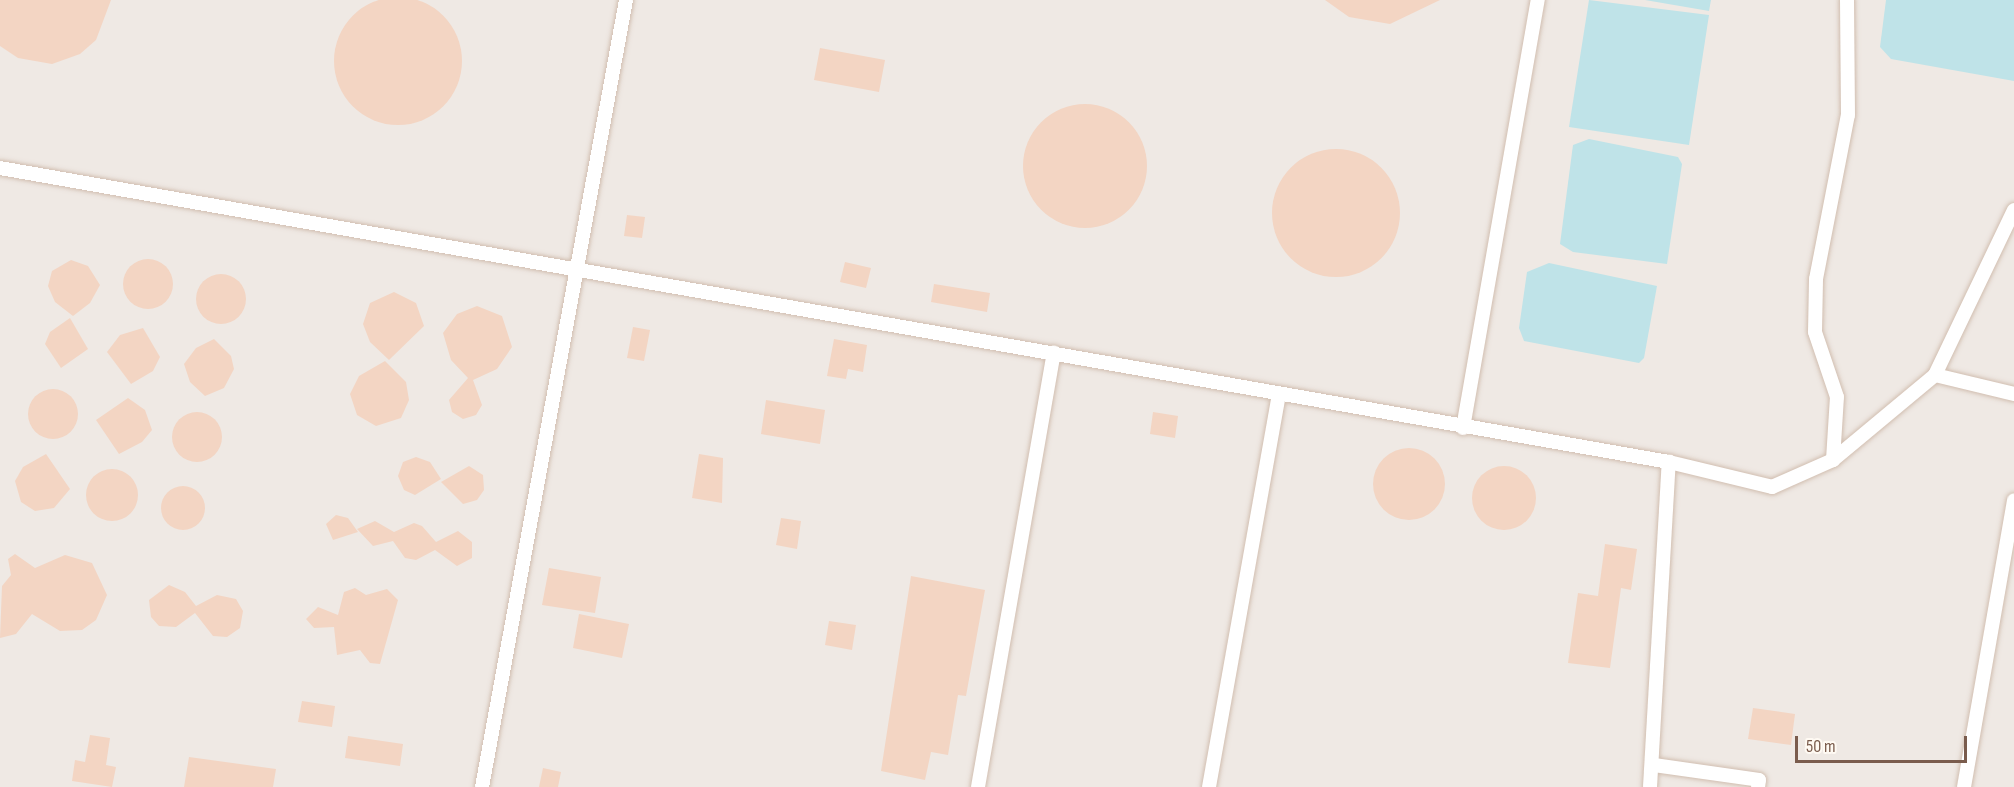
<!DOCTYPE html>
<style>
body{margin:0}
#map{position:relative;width:2014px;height:787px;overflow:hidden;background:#fdf6ec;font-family:"Sofia Sans Condensed",sans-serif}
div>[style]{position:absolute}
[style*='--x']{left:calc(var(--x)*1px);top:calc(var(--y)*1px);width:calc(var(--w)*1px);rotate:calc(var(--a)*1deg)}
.industrial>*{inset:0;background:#efe9e4}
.water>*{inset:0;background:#bfe3e8}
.building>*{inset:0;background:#f3d5c3}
.round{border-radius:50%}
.roads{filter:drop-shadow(0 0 2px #d1beb0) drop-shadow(0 0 2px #d1beb0)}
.service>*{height:14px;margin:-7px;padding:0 7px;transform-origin:7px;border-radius:7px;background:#fff}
span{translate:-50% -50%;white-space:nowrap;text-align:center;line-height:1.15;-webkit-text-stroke:5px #fffaf3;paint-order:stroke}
.scale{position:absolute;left:1795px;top:736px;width:172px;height:27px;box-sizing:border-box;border:3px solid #7a5c4d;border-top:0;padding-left:8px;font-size:18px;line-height:21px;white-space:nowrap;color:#7a5c4d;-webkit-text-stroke:4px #fffaf3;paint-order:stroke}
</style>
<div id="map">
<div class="industrial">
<i style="clip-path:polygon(0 0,2014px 0,2014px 787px,0 787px)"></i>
</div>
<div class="water">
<i style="clip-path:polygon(1589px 0,1709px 15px,1689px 145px,1569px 127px)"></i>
<i style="clip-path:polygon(1645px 0,1711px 0,1709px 11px)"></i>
<i style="clip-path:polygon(1886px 0,2014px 0,2014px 81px,1891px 59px,1880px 47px)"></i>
<i style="clip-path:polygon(1589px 139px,1678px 157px,1682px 164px,1667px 264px,1573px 252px,1560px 244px,1573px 145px)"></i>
<i style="clip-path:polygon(1549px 263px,1657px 286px,1644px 358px,1639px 363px,1524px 341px,1519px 328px,1527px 272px)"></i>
</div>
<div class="building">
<i class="round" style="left:334px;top:-3px;width:128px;height:128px"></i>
<i style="clip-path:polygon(0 0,111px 0,96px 40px,80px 54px,52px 64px,18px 58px,0 46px)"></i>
<i style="clip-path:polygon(1325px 0,1440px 0,1390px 24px,1349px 17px)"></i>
<i style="clip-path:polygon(820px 48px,885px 60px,879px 92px,814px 80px)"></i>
<i class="round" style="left:1023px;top:104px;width:124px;height:124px"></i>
<i class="round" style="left:1272px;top:149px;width:128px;height:128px"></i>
<i style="clip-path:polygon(627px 215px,645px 217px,642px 238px,624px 236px)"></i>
<i class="round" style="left:123px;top:259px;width:50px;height:50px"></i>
<i style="clip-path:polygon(71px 260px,88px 266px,100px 285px,90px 303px,73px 316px,55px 302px,48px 286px,52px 271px)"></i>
<i style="clip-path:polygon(845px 262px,871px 268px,866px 288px,840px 282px)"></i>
<i class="round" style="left:196px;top:274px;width:50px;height:50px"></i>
<i style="clip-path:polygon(934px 284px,990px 293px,987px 312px,931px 302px)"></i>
<i style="clip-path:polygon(394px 292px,416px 303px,424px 326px,389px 360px,370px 342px,363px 324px,370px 303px)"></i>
<i style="clip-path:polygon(477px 306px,502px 316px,512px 347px,497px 369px,473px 380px,482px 405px,476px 415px,463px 419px,452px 412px,449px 400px,468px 378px,451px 360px,443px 333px,457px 314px)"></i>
<i style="clip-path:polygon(70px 318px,88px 349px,61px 368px,45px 344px,50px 332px)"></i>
<i style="clip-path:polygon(633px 327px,650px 330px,644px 361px,627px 358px)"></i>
<i style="clip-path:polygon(143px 328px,160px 357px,153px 371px,131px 384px,107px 352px,120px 335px)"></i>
<i style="clip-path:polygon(214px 339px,231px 356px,234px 369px,224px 388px,205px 396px,190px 382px,184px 364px,196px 348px)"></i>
<i style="clip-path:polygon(834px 339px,867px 345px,863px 372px,848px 369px,846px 379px,827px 376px)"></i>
<i style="clip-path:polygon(385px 361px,406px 382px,409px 400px,401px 418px,376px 426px,357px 415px,350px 394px,359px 376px)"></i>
<i class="round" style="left:28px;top:389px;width:50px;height:50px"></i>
<i style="clip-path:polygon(128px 398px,145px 410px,152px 430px,142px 442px,119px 454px,96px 420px)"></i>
<i style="clip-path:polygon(766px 400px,825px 410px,820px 444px,761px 434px)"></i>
<i style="clip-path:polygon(1153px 412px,1178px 416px,1175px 438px,1150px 434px)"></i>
<i class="round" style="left:172px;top:412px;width:50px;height:50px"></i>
<i class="round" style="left:1373px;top:448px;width:72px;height:72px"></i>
<i style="clip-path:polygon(46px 454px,70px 489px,54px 508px,35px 511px,21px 502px,15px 481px,23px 467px)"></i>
<i style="clip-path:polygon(699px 454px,723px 458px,722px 503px,692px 498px)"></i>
<i style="clip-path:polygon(416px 457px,430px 462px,441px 479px,415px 495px,404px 490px,398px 476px,403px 462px)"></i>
<i class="round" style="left:1472px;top:466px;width:64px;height:64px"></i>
<i style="clip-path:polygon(469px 466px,483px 475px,484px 490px,477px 500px,463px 504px,441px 482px)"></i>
<i class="round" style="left:86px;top:469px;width:52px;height:52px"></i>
<i class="round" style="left:161px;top:486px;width:44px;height:44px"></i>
<i style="clip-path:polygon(336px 515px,348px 518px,358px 532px,333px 540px,326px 524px)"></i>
<i style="clip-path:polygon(781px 518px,801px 521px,797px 549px,776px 545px)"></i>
<i style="clip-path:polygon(375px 521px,394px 532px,414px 523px,422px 526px,436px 542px,458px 531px,472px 542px,472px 558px,457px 566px,435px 550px,416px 560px,405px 558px,393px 541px,373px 546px,357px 529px)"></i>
<i style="clip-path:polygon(1605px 544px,1637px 549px,1631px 590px,1621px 588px,1610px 668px,1568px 663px,1578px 593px,1598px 596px)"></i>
<i style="clip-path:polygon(15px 554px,35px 568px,65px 555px,92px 563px,107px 595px,96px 620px,82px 630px,60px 631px,32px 614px,16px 634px,0 638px,2px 586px,11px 575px,8px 559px)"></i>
<i style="clip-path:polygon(549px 568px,601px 577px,595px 613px,542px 605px)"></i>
<i style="clip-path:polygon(911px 576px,985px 590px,966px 696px,958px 695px,948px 755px,931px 752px,925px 780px,881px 771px)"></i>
<i style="clip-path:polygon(169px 585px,185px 592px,196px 606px,217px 595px,236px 599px,243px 611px,240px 628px,227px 637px,213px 636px,195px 613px,176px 627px,159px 626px,151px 617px,149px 600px)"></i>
<i style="clip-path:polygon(355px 588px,366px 595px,387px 589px,398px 600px,380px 664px,370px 663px,360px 650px,337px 655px,334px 627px,314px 628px,306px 619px,318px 607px,338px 615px,344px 592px)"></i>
<i style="clip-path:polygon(579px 614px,629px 624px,622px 658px,573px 648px)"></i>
<i style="clip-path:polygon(829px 621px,856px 625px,852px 650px,825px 645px)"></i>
<i style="clip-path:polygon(302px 701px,335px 706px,332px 727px,298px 722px)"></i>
<i style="clip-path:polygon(1753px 708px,1795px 714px,1791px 745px,1748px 739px)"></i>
<i style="clip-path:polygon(90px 735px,110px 738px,106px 765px,116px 767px,112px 787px,72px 781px,75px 760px,85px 762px)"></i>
<i style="clip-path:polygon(348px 736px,403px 744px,400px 766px,345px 758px)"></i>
<i style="clip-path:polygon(189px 757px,276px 769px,273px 787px,184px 787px)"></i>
<i style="clip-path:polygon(543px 768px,561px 772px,558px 787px,539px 787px)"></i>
</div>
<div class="roads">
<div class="service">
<i style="--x:0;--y:168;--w:1695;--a:9.99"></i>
<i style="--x:2014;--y:210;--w:183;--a:115.6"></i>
<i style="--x:1935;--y:375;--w:81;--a:13.5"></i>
<i style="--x:1463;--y:428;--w:435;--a:-80.1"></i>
<i style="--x:1833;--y:460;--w:63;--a:-86.4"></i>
<i style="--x:1837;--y:397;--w:69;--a:-108.7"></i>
<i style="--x:1815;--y:332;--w:53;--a:-88.9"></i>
<i style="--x:1816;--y:279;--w:167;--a:-79"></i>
<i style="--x:1848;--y:115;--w:115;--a:-90.5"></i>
<i style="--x:1654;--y:765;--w:106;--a:8.1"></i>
<i style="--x:1759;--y:780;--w:7;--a:98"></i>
<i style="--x:482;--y:787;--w:800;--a:-79.63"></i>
<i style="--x:978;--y:787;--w:441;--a:-80.1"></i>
<i style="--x:1209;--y:787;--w:398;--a:-79.9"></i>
<i style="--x:1650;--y:787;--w:326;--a:-86.7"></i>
<i style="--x:1669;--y:462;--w:106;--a:13.6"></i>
<i style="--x:1772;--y:487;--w:67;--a:-23.9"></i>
<i style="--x:1833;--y:460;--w:133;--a:-39.8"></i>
<i style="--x:1964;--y:787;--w:291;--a:-80.1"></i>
</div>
</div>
<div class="scale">50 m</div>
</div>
